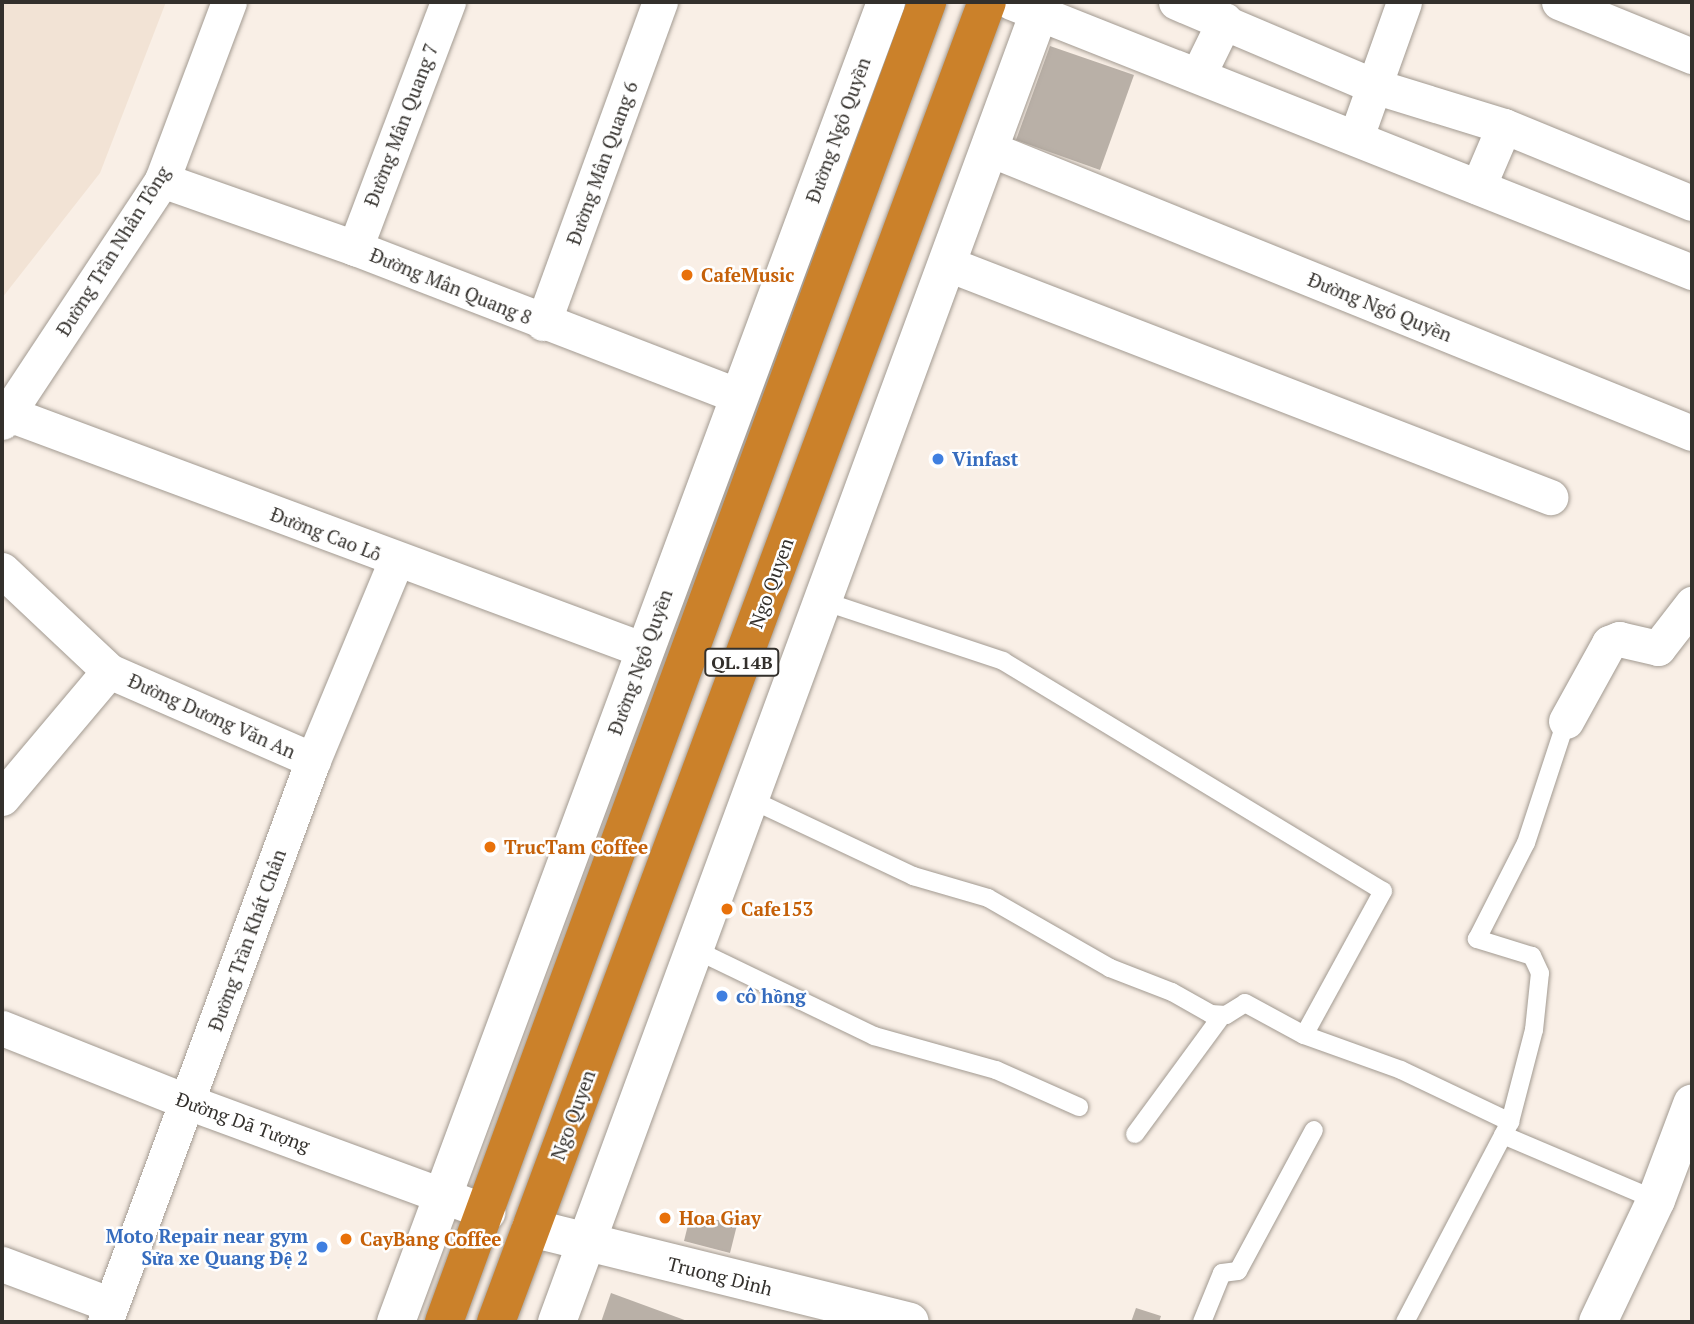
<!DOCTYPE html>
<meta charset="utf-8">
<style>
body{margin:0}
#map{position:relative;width:1694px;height:1324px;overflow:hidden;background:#f9efe6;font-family:"PT Serif",serif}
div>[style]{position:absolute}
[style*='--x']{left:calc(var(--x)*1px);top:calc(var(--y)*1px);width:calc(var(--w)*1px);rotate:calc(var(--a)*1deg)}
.built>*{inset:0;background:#f2e3d5}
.building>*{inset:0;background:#b9b0a7}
.roads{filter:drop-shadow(0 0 2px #a29a91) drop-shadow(0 0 2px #a29a91)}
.lane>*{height:18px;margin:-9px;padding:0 9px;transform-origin:9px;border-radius:9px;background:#fff}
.street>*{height:35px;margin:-17.5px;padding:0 17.5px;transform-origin:17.5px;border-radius:17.5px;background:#fff}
.secondary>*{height:38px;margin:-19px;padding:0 19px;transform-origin:19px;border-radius:19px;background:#fff}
.highway>*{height:38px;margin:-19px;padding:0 19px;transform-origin:19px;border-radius:19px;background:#cb812a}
.dots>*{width:19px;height:19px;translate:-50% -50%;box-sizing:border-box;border:4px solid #fff;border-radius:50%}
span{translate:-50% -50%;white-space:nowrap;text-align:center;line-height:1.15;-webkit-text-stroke:5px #fff;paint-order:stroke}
.shield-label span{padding:2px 5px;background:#fff;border:2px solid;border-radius:5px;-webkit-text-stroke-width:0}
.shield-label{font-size:18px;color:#33302c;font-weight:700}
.street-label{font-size:19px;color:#33302c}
.food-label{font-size:19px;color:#c56008;font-weight:700}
.left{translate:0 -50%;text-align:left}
.shop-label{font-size:19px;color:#366cbe;font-weight:700}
.right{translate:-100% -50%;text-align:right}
.frame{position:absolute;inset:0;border:4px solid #33302c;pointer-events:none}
</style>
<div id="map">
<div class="built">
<i style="clip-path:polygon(2px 2px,166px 2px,100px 173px,2px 298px)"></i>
</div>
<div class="building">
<i style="clip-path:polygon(1050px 46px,1134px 75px,1100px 170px,1016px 140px)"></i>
<i style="clip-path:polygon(691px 1213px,737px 1225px,730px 1253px,684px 1241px)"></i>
<i style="clip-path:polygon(611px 1293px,690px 1322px,601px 1322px)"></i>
<i style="clip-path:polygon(1136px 1308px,1161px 1316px,1159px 1322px,1131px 1322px)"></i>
</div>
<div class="roads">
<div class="lane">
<i style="--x:823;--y:601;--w:190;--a:18.4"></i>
<i style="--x:1003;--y:661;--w:444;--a:31.2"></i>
<i style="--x:1383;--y:891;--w:164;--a:118.7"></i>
<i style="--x:748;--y:798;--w:183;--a:25.3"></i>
<i style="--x:913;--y:876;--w:78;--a:16.3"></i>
<i style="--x:988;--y:898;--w:141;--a:29.8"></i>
<i style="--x:1110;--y:968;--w:66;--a:21.2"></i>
<i style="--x:1172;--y:992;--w:45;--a:29.4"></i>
<i style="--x:1211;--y:1014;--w:15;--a:4"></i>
<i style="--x:1226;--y:1015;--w:22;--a:-32"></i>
<i style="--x:1245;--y:1003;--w:67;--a:28.5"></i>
<i style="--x:1304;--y:1035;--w:103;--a:19.8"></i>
<i style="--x:1401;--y:1070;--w:121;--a:25.5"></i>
<i style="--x:694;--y:949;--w:200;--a:25.8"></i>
<i style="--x:874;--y:1036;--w:127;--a:15.6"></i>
<i style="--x:996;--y:1070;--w:91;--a:24"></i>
<i style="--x:1135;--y:1134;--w:145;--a:-53.7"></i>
<i style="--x:1503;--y:1135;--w:166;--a:23"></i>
<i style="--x:1202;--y:1322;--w:53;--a:-67.8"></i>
<i style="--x:1222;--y:1273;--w:16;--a:-7"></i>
<i style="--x:1238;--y:1271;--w:160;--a:-61.7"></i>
<i style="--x:1405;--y:1322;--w:226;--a:-62.3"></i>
<i style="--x:1510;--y:1122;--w:95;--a:-75.4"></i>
<i style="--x:1534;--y:1030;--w:57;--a:-84"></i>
<i style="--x:1540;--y:973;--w:19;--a:-115"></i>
<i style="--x:1532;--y:956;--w:58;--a:-162.8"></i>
<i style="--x:1477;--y:939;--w:108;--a:-63"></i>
<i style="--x:1526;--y:843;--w:128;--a:-71.8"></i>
</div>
<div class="street">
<i style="--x:1011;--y:2;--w:733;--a:21.63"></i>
<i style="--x:1176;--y:2;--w:215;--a:23"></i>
<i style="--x:1374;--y:86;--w:136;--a:17.1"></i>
<i style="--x:1504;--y:126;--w:203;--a:22.3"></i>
<i style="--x:1559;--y:2;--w:144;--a:22.1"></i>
<i style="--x:1198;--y:75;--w:61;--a:-63.9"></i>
<i style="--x:1356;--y:137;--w:143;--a:-70.4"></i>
<i style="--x:990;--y:149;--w:757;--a:22.03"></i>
<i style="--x:162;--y:180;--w:205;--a:19.4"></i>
<i style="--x:355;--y:248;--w:412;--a:21.1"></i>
<i style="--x:1478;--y:187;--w:66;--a:-66.9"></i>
<i style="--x:355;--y:248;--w:263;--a:-69.3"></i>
<i style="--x:948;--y:264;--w:646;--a:21.16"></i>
<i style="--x:543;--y:323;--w:342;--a:-70"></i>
<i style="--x:9;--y:414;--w:677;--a:20.39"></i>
<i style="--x:2;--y:422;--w:290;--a:-56.5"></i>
<i style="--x:162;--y:180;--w:190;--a:-69.4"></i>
<i style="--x:2;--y:570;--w:147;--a:43.3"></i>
<i style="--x:109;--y:671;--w:223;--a:23.6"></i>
<i style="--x:1566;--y:721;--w:89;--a:-61.1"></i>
<i style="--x:1609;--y:643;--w:11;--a:-22"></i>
<i style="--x:1619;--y:639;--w:40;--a:13"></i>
<i style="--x:1658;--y:648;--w:56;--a:-52.3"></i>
<i style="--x:2;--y:798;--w:166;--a:-49.9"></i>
<i style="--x:2;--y:1028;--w:200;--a:21.7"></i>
<i style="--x:188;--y:1102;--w:319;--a:20.2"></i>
<i style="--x:2;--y:1264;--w:116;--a:20.6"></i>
<i style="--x:105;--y:1322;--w:599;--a:-69.69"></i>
<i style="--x:313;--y:760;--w:216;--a:-67.4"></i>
</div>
<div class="secondary">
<i style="--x:531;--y:1228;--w:390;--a:13.9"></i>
<i style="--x:396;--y:1322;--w:1408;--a:-69.63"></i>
<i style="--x:557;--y:1322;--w:1407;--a:-69.79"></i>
<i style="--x:1598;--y:1322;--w:135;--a:-64.6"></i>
<i style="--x:1656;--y:1200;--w:103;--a:-69.4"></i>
</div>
<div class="highway">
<i style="--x:444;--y:1322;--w:1406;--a:-69.9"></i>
<i style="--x:496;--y:1322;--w:1408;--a:-69.6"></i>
</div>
</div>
<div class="dots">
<i style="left:687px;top:275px;background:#e8710a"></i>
<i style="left:938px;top:459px;background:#3f7fe0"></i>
<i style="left:490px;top:847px;background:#e8710a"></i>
<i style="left:727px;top:909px;background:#e8710a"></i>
<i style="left:722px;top:996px;background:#3f7fe0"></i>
<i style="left:665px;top:1218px;background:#e8710a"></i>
<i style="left:346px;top:1239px;background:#e8710a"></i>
<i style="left:322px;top:1247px;background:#3f7fe0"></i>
</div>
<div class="shield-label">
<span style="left:742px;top:662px">QL.14B</span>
</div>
<div class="street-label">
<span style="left:401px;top:125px;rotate:-69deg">Đường Mân Quang 7</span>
<span style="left:838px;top:130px;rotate:-70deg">Đường Ngô Quyền</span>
<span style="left:602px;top:163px;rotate:-70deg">Đường Mân Quang 6</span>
<span style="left:113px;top:251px;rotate:-58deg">Đường Trần Nhân Tông</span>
<span style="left:451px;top:286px;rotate:22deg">Đường Mân Quang 8</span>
<span style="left:1380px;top:307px;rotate:22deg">Đường Ngô Quyền</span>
<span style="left:326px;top:534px;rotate:21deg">Đường Cao Lỗ</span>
<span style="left:771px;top:583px;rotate:-70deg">Ngo Quyen</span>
<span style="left:640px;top:662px;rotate:-70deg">Đường Ngô Quyền</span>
<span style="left:212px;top:716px;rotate:24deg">Đường Dương Văn An</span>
<span style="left:247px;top:940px;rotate:-70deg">Đường Trần Khát Chân</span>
<span style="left:573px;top:1115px;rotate:-70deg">Ngo Quyen</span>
<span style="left:243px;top:1122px;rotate:20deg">Đường Dã Tượng</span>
<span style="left:720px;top:1276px;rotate:14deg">Truong Dinh</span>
</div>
<div class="food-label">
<span class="left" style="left:701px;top:275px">CafeMusic</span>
<span class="left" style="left:504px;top:847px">TrucTam Coffee</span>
<span class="left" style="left:741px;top:909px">Cafe153</span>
<span class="left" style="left:679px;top:1218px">Hoa Giay</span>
<span class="left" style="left:360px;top:1239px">CayBang Coffee</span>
</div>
<div class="shop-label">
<span class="left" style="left:952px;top:459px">Vinfast</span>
<span class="left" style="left:736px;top:996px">cô hồng</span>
<span class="right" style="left:308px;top:1247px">Moto Repair near gym<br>Sửa xe Quang Đệ 2</span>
</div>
<div class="frame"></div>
</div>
